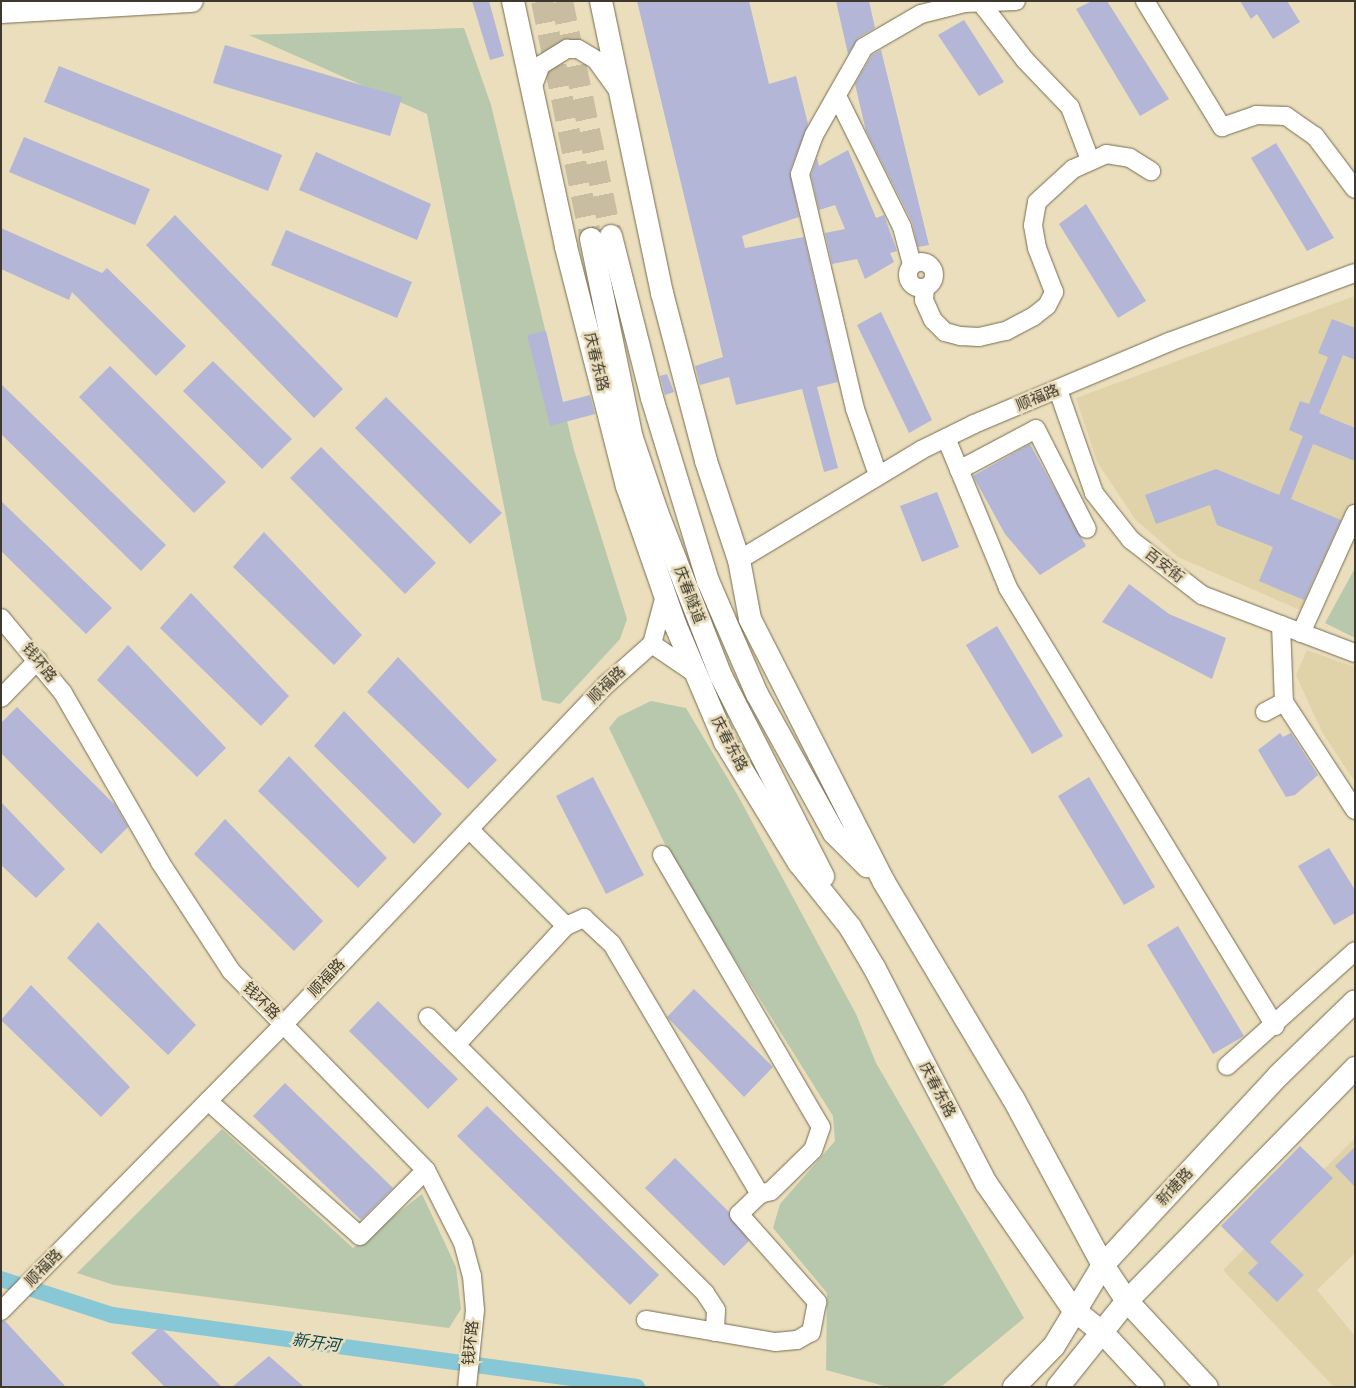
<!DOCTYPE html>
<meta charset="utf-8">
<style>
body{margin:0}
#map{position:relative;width:1356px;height:1388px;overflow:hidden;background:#eadebd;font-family:Jost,"Noto Sans SC",sans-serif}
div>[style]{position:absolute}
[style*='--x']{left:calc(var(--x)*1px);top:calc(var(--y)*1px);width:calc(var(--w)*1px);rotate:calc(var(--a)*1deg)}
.built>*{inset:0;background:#e0d3aa}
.green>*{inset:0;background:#b7c8ac}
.canal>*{height:16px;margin:-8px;padding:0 8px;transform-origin:8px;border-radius:8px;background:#88c7d6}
.building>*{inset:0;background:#b3b6d6}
.major-tunnel>*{height:22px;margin-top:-11px;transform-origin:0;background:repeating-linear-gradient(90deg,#c8bda0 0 22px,transparent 0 33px)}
.roads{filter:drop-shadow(0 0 1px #776c4f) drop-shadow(0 0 1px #776c4f)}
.minor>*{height:18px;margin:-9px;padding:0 9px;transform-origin:9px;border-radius:9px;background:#fff}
.minor>.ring{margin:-9px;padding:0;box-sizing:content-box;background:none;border:18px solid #fff;border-radius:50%}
.major>*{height:22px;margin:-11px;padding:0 11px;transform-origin:11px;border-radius:11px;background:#fff}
span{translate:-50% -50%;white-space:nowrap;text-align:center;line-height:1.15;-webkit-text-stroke:5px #eadebd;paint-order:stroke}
.street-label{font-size:15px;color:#3e392c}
.water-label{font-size:16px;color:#08434e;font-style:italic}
.frame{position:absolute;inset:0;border:2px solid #3e392c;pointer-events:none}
</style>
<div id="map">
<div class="built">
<i style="clip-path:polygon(1355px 296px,1355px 500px,1340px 521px,1307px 613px,1178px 557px,1135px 519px,1097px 462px,1076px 398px)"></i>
<i style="clip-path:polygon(1307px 650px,1355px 667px,1355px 782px,1322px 732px,1296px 675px)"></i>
<i style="clip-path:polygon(1355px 1138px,1355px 1253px,1317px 1290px,1355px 1336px,1355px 1387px,1334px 1387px,1223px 1270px)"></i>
</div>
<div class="green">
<i style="clip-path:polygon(464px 28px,491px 105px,574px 450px,627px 619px,620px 639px,560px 704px,542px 700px,427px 114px,249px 35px)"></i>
<i style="clip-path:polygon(1355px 568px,1355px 638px,1325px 623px)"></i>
<i style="clip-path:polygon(651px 701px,686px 708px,737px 794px,856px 1014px,876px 1063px,1024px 1318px,941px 1387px,888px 1387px,826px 1370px,827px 1293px,773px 1228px,780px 1204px,835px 1141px,833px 1116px,673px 861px,609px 728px,618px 717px)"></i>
<i style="clip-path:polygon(222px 1129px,353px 1248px,422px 1194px,456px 1267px,461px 1309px,449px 1328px,114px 1285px,77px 1273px)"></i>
</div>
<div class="canal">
<i style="--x:1;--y:1279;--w:117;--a:18"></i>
<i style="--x:112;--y:1315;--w:530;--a:7.81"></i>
</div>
<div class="building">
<i style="clip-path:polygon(472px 1px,489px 1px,504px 56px,490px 60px)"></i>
<i style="clip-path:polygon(637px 1px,749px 1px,769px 84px,796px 76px,808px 124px,790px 171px,799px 217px,742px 236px,745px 248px,804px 237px,838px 382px,817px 387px,838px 468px,824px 472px,802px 389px,736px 405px,729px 377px,700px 385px,695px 366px,723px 357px)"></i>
<i style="clip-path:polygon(836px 1px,869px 1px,875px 28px,858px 38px,848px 54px)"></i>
<i style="clip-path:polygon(1092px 1px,1107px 1px,1169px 99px,1140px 116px,1076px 9px)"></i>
<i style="clip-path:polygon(1240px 1px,1287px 1px,1300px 22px,1273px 39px,1257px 14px,1251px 19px)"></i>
<i style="clip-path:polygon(964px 20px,1004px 82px,979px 96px,938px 35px)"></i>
<i style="clip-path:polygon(225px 45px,402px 97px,390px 136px,213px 83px)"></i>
<i style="clip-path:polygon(881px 50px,929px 245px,918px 247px,912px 222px,866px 131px,855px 84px,872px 55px)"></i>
<i style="clip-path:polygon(59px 66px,282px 155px,268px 191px,44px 102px)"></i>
<i style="clip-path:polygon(24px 137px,150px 189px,135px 225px,9px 172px)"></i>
<i style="clip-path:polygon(1276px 143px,1334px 238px,1307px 251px,1251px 158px)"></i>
<i style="clip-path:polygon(848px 150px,876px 218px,884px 215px,897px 251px,890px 253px,894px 262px,865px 279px,857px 259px,832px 264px,825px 233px,845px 229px,835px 205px,819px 210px,811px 175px,817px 158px,819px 166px)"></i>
<i style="clip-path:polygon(316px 152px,431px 204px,417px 240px,299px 190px)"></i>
<i style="clip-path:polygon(1086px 204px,1146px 301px,1118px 318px,1059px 224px)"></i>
<i style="clip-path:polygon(175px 215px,343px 389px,314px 418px,146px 245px)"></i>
<i style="clip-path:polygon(1px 228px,102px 273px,107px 268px,186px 346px,156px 376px,72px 292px,69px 300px,1px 269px)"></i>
<i style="clip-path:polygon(286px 230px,412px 282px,397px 318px,271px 265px)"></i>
<i style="clip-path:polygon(881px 312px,932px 420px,909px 433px,857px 325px)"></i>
<i style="clip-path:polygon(1332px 319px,1355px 328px,1355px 360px,1343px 355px,1319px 413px,1355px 428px,1355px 461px,1313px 444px,1291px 499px,1341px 520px,1304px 600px,1259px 581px,1273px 547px,1217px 525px,1210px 505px,1156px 524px,1145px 495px,1216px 469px,1279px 495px,1303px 436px,1289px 430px,1300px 401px,1309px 404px,1328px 357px,1318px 353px)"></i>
<i style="clip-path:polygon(546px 331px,563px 402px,590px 395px,595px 414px,550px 426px,527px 335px)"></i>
<i style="clip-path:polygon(213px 361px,292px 439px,262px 469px,183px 391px)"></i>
<i style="clip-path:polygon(110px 366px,226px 482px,194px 513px,79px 397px)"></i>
<i style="clip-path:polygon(667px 374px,674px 392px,665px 395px,660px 376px)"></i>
<i style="clip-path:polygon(1px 384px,166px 545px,141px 571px,1px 434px)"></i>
<i style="clip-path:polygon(386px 397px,502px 513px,470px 544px,355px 428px)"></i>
<i style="clip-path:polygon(1030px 444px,1086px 546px,1040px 575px,1005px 534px,973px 476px)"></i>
<i style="clip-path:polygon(321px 447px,436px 563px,405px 594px,290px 478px)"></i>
<i style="clip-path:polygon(937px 492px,959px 547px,922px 562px,900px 506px)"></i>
<i style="clip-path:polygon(1px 501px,112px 608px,86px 634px,1px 551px)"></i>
<i style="clip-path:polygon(264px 532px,362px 635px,334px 665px,233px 567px)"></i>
<i style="clip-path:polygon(1129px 584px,1169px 614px,1226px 638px,1212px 679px,1102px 622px)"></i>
<i style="clip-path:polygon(191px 593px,289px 696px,261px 726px,160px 628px)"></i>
<i style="clip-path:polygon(997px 626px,1063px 736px,1032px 754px,966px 645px)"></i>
<i style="clip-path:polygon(128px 645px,226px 748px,197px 777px,97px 680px)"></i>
<i style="clip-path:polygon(398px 657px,497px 760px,468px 789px,367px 692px)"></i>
<i style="clip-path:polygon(17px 707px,115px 805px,128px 827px,101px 854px,1px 753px,1px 723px)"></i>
<i style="clip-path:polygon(344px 711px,442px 814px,414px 844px,314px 746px)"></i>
<i style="clip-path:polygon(1280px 733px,1283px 737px,1291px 733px,1318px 775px,1295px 795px,1286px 797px,1258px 750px)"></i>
<i style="clip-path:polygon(289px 756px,387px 858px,358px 888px,258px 791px)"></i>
<i style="clip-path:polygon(593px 777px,644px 875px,606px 894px,556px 796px)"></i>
<i style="clip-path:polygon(1089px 777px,1155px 887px,1124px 905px,1058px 796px)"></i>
<i style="clip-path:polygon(1px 802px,65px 869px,36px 898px,1px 865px)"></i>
<i style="clip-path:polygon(225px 819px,323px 921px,294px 951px,194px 854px)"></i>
<i style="clip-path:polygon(1329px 848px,1355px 890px,1355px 913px,1334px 925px,1298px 866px)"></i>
<i style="clip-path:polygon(98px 922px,196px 1025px,168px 1055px,67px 958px)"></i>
<i style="clip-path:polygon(1178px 926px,1244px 1036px,1213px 1054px,1147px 945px)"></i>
<i style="clip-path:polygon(31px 985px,130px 1087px,101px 1117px,1px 1020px)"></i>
<i style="clip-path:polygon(694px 989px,773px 1067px,744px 1097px,667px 1017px)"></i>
<i style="clip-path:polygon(378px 1001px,458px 1079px,428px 1109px,349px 1031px)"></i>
<i style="clip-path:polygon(285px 1083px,393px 1188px,361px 1220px,253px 1116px)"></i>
<i style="clip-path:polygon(487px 1106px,659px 1275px,630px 1305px,457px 1136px)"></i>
<i style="clip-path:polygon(1300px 1146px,1333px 1178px,1270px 1242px,1304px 1275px,1277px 1302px,1248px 1273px,1258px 1263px,1221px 1226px)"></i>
<i style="clip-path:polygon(1355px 1147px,1355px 1187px,1335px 1166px)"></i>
<i style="clip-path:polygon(675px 1158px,729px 1212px,749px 1241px,724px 1266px,645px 1188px)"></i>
<i style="clip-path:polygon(1px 1321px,5px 1321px,66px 1387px,1px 1387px)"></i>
<i style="clip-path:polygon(160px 1327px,222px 1387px,165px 1387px,131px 1353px)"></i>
<i style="clip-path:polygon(269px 1356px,304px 1387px,232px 1387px)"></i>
</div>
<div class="major-tunnel">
<i style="--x:542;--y:1;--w:243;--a:78.4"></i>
<i style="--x:562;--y:1;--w:240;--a:78.2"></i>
</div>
<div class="roads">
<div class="minor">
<i style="--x:1145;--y:1;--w:148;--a:58.6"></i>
<i style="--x:1222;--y:127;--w:36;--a:-19"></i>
<i style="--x:1256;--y:115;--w:30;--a:2"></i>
<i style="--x:1286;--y:116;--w:35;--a:35"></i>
<i style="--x:1315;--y:136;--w:66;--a:53"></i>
<i style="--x:981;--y:3;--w:72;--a:52.3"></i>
<i style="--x:1025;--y:60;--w:65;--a:46.2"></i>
<i style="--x:1070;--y:107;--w:57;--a:69.3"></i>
<i style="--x:531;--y:91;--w:28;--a:-69"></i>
<i style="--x:541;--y:65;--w:31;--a:-32"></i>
<i style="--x:567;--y:49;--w:11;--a:0"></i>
<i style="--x:578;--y:49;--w:21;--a:31"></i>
<i style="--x:596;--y:60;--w:37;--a:54"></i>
<i style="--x:837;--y:96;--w:146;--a:63.6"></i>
<i style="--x:902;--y:227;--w:39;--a:75"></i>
<i class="ring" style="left:908px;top:262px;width:8px;height:8px"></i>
<i style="--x:925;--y:288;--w:12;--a:95"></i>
<i style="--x:924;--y:300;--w:22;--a:66"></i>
<i style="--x:933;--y:320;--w:17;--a:45"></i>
<i style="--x:945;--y:332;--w:16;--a:15"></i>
<i style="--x:960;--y:336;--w:19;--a:3"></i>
<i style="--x:979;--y:337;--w:28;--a:-13"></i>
<i style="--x:1006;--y:331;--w:32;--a:-28"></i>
<i style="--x:1034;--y:316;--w:16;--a:-38"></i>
<i style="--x:1047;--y:306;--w:16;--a:-63"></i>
<i style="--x:1054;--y:292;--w:47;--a:-111.1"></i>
<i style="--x:1037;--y:248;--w:23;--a:-100"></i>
<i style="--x:1033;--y:225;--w:23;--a:-80"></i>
<i style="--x:1037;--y:202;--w:49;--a:-42.5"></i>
<i style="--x:1073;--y:169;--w:36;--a:-24"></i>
<i style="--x:1106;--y:154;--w:24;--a:9"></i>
<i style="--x:1130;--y:158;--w:25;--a:32"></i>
<i style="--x:1058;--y:390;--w:109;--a:70.7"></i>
<i style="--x:1094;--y:493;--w:60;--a:51.8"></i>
<i style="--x:1131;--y:540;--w:90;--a:37.8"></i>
<i style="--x:1202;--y:595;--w:164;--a:20.8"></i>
<i style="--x:946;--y:438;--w:162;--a:67.5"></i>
<i style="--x:1008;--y:588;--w:513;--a:58.63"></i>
<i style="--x:959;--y:470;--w:87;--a:-28"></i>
<i style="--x:1036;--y:429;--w:112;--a:63"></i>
<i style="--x:878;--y:475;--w:70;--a:-109.2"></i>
<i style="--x:855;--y:409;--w:241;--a:-103.2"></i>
<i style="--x:800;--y:174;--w:41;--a:-70.3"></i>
<i style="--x:814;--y:135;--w:101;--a:-60.4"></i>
<i style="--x:864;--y:47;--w:66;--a:-30.1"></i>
<i style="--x:921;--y:14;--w:45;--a:-14"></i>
<i style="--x:965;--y:3;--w:51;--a:-2.2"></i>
<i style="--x:739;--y:560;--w:213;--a:-31.1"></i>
<i style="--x:921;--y:450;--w:59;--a:-26.1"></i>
<i style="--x:974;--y:424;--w:212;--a:-22.8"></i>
<i style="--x:1169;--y:342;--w:198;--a:-20.4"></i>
<i style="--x:1;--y:618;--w:97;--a:50.4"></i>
<i style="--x:63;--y:693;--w:195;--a:60.1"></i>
<i style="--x:160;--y:862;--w:130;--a:56.9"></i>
<i style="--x:231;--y:971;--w:279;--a:45.6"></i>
<i style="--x:426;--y:1170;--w:82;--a:63.1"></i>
<i style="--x:463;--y:1243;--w:34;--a:75"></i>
<i style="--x:472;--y:1276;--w:34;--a:85"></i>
<i style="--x:475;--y:1310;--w:77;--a:95.9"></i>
<i style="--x:1281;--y:625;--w:77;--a:87.8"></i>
<i style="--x:1284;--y:702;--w:129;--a:56.7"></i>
<i style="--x:1301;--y:633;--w:131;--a:-65.6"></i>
<i style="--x:652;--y:644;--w:53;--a:34.3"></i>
<i style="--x:652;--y:644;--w:51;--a:-75.1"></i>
<i style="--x:1;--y:698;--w:53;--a:-45.8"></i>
<i style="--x:1265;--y:712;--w:21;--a:-28"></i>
<i style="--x:469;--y:829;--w:137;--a:45"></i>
<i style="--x:662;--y:855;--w:315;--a:59.7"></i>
<i style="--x:821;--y:1127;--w:24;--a:109"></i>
<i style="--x:813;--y:1150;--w:59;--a:135.7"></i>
<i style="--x:771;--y:1191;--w:11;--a:165"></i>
<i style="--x:428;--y:1017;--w:391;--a:44.9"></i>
<i style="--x:705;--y:1293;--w:20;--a:57"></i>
<i style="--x:716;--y:1310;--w:22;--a:93"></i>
<i style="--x:456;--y:1045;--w:162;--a:-47.3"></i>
<i style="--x:566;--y:926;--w:20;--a:-24"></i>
<i style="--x:584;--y:918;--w:38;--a:43"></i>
<i style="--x:612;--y:944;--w:291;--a:59.4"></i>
<i style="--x:760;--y:1194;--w:29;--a:136"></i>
<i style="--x:739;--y:1214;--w:118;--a:48.4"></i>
<i style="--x:817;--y:1302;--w:31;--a:101"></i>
<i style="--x:811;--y:1332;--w:16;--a:150"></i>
<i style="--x:797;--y:1340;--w:22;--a:175"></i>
<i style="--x:775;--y:1342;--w:131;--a:-170.3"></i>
<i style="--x:1227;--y:1066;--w:172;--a:-41.9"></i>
<i style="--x:208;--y:1101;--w:203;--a:41.6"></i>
<i style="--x:360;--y:1236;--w:93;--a:-45"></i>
<i style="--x:1;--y:1311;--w:403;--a:-45.4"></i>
<i style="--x:284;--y:1024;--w:470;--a:-46.5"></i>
<i style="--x:608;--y:683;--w:59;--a:-41.6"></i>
</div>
<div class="major">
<i style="--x:513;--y:1;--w:252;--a:77.8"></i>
<i style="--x:566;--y:247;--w:247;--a:75.7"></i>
<i style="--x:627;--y:486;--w:146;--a:70.8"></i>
<i style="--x:675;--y:624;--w:128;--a:67"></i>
<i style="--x:725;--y:742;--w:142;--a:58.6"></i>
<i style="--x:799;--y:863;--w:82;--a:51.4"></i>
<i style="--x:850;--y:927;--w:49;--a:59.2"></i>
<i style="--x:875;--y:969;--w:241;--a:62.6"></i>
<i style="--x:986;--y:1183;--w:153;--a:55.4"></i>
<i style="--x:1073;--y:1309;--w:40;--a:39"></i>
<i style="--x:1104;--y:1334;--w:72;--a:47.2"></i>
<i style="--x:601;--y:1;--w:298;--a:78.2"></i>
<i style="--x:662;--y:293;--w:174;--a:75.3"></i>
<i style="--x:706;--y:461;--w:104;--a:71.6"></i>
<i style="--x:739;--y:560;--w:60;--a:79.4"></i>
<i style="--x:750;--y:619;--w:295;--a:63"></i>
<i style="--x:884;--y:882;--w:252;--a:59.2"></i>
<i style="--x:1013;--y:1098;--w:190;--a:61.7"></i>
<i style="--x:1103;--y:1265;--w:43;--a:56.3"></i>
<i style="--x:1127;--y:1301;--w:117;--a:47.1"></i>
<i style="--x:1;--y:12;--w:191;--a:-3.3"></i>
<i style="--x:611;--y:236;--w:167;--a:75.8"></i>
<i style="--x:652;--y:398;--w:191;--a:73"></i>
<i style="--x:708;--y:581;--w:123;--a:66.6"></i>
<i style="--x:757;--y:694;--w:159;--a:61"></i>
<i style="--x:834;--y:833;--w:47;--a:45"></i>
<i style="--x:591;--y:239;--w:203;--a:78.4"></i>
<i style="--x:632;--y:438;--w:78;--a:71.3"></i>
<i style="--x:657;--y:512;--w:176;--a:68.7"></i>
<i style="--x:721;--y:676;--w:225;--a:63"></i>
<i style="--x:1014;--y:1387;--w:57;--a:-45.7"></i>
<i style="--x:1054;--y:1346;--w:95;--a:-58.8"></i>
<i style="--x:1103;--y:1265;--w:258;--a:-47.2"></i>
<i style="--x:1278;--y:1076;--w:107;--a:-44.2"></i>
<i style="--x:1058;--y:1387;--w:110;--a:-51.3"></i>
<i style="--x:1127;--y:1301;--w:326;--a:-45.6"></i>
</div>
</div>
<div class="street-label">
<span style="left:596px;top:362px;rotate:76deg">庆春东路</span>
<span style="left:1038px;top:398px;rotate:-22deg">顺福路</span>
<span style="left:1164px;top:566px;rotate:38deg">百安街</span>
<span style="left:689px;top:595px;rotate:69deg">庆春隧道</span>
<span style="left:39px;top:663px;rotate:51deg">钱环路</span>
<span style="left:607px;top:685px;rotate:-44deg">顺福路</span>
<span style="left:729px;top:744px;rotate:62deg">庆春东路</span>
<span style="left:327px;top:978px;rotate:-47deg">顺福路</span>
<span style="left:261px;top:1001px;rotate:45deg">钱环路</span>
<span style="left:937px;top:1090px;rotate:62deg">庆春东路</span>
<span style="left:1175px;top:1187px;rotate:-47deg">新塘路</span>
<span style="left:44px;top:1268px;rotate:-45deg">顺福路</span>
<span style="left:471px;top:1343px;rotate:-84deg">钱环路</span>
</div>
<div class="water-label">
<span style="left:316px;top:1343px;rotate:8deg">新开河</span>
</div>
<div class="frame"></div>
</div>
